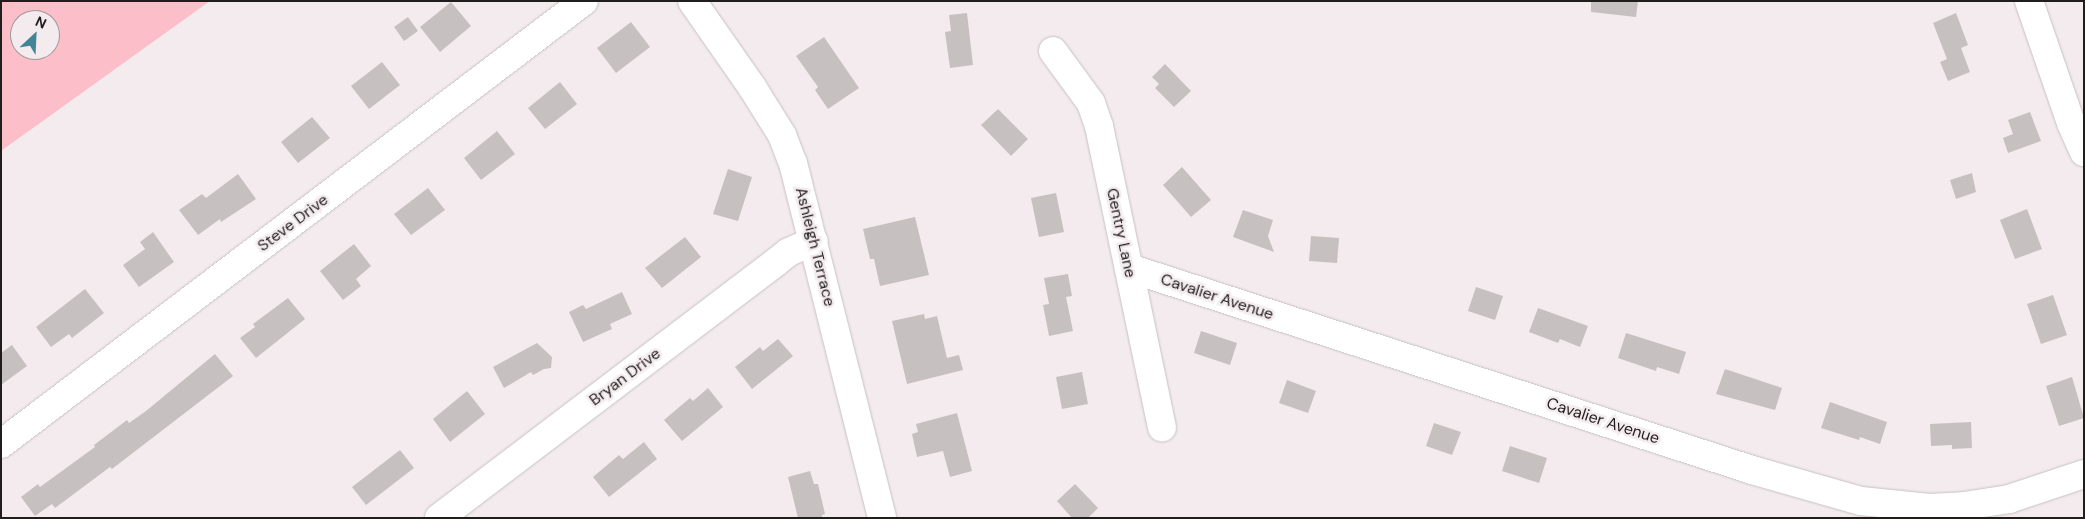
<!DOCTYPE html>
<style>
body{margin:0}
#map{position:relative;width:2085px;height:519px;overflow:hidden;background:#f3ebed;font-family:"DM Sans",sans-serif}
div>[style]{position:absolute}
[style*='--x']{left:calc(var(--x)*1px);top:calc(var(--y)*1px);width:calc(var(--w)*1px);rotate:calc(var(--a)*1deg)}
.green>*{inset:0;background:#fcbfca}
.building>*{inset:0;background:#c7c0c1}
.roads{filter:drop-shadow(0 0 1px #c8c1c2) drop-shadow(0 0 1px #c8c1c2)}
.minor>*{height:28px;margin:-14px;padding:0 14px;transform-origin:14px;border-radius:14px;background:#fff}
span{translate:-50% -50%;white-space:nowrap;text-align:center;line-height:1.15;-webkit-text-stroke:5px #f3ebed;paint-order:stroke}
.street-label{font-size:16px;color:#201d1d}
.frame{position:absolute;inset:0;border:2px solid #201d1d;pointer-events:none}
.north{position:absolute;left:10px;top:10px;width:50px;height:50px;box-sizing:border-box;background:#f3ebed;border:1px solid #9f999a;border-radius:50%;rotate:25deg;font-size:14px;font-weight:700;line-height:20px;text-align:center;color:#201d1d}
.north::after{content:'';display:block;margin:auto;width:18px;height:22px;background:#438596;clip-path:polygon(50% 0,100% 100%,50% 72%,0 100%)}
</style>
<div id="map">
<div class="green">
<i style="clip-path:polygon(evenodd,1px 1px,210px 1px,1px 151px,1px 1px,20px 20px,50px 20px,50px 50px,20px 50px,20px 20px)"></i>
</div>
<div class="building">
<i style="clip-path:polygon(1591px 1px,1638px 1px,1636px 17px,1591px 12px)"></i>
<i style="clip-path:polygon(451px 2px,471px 26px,440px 52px,420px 27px)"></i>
<i style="clip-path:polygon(967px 13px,973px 65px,950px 68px,945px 32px,951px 31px,949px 15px)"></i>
<i style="clip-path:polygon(1956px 13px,1968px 45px,1961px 48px,1970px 72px,1948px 81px,1940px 62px,1947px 59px,1933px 23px)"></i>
<i style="clip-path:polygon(408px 17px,418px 31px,404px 41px,394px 27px)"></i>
<i style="clip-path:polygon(631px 22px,650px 47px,616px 73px,597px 48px)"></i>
<i style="clip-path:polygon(824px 37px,859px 88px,828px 109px,815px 90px,818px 87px,796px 56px)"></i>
<i style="clip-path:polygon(382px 62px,400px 85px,369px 109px,351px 86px)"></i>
<i style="clip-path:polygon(1165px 64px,1191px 91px,1174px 107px,1155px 88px,1159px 84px,1152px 77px)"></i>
<i style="clip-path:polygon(560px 82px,577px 104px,545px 129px,528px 108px)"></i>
<i style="clip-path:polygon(998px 109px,1028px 139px,1011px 156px,981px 125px)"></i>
<i style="clip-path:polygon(2030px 112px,2041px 141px,2008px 153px,2003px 138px,2013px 134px,2008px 120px)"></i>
<i style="clip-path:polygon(312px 117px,330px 138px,298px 163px,281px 142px)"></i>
<i style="clip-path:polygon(497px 131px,515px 154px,481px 180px,464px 158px)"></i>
<i style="clip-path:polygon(1182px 167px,1211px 200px,1191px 217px,1163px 185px)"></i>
<i style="clip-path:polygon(728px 169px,752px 177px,738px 221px,713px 214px)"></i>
<i style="clip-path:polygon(1972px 173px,1976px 192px,1956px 199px,1950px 180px)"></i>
<i style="clip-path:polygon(238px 174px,256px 199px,221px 222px,220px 219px,198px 235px,179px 210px,202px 194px,206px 198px)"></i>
<i style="clip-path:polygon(428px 188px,445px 210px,411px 235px,394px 214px)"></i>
<i style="clip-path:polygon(1056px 193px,1064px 232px,1039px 237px,1031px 198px)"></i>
<i style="clip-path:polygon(2027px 209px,2042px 249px,2015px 259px,2000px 220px)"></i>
<i style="clip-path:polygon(1243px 210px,1273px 220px,1268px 236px,1274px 252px,1233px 237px)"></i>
<i style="clip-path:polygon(915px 217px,929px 275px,880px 286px,874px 259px,870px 259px,863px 229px)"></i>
<i style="clip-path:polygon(153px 232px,174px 262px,139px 287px,123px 265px,145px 249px,140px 242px)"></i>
<i style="clip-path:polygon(1311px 236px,1339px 238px,1337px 263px,1309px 261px)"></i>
<i style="clip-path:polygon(685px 237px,701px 257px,662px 288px,645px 268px)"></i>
<i style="clip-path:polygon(354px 244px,371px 266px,356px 279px,361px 286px,343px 300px,320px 271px)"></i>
<i style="clip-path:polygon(1068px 274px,1072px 296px,1066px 297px,1073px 331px,1049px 336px,1043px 305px,1049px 304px,1044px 278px)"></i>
<i style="clip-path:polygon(1476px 287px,1503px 296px,1495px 320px,1468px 311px)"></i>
<i style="clip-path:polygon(85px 289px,104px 313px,72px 338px,69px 334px,51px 347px,36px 327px)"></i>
<i style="clip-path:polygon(622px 292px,632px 314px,610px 324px,612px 329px,583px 342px,569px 312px,583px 305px,586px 309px)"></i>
<i style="clip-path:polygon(2053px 295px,2067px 335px,2041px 344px,2027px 304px)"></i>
<i style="clip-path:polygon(288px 298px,305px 319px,256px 358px,240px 338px,255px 327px,253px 324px)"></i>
<i style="clip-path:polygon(1538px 308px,1588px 326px,1580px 347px,1560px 339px,1558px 343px,1529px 332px)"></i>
<i style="clip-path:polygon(924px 314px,925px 319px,937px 316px,947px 358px,959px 355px,963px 370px,907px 384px,892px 321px)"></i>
<i style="clip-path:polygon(1201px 331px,1237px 343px,1230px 365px,1194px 353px)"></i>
<i style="clip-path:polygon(1626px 333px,1686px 352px,1679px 374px,1657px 367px,1656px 371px,1618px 358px)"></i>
<i style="clip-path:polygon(778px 339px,793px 356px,752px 389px,735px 367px,760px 347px,763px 351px)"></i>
<i style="clip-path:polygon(537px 343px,552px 357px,551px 368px,544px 369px,533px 375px,531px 372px,504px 388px,493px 367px)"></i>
<i style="clip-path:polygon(12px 345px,27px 366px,1px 385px,1px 353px)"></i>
<i style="clip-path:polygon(215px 354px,233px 376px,112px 469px,110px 467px,55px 508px,52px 504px,35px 516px,21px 497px,38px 484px,40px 487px,95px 447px,94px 445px,127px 420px,129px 423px,146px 411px)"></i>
<i style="clip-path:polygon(1725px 369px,1782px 388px,1775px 410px,1716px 394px)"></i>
<i style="clip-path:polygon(1082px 372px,1088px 404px,1062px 409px,1056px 377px)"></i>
<i style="clip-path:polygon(2072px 377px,2084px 418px,2059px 426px,2046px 386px)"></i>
<i style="clip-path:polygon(1287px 380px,1316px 391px,1308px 413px,1279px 403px)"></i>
<i style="clip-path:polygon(708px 388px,723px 407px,682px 441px,664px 420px,690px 398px,693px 401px)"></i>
<i style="clip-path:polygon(467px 391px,485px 414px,450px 442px,433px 419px)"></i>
<i style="clip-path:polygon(1830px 402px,1887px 422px,1880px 444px,1860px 437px,1859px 440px,1821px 428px)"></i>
<i style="clip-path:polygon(957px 413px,972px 471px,950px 477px,943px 451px,917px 457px,912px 434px,918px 432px,916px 424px)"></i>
<i style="clip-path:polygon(1971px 422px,1972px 448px,1952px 449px,1952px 445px,1931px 446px,1930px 424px)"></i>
<i style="clip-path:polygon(1434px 423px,1461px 432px,1452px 455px,1426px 446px)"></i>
<i style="clip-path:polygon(644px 442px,657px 459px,609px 497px,593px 477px,619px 455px,623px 459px)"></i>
<i style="clip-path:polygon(1510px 446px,1547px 458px,1539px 483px,1502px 471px)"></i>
<i style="clip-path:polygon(400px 450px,414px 468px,366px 505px,352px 487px)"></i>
<i style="clip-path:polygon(810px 471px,814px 484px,818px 484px,825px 514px,822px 515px,822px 518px,798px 518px,788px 477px)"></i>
<i style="clip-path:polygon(1075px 484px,1098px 508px,1088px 518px,1072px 518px,1057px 501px)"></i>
</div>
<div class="roads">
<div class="minor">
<i style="--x:692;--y:1;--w:105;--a:55.1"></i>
<i style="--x:752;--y:87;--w:57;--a:58"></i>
<i style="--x:782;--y:135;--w:30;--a:69"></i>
<i style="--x:793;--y:163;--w:366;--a:75.9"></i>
<i style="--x:2029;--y:1;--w:129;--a:71"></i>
<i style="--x:2071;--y:123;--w:32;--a:66"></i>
<i style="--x:1053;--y:51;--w:64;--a:53.8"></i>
<i style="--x:1091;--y:103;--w:24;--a:71"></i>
<i style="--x:1099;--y:126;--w:308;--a:78.2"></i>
<i style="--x:1129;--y:268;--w:655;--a:17.96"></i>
<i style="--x:1752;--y:470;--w:113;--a:15.9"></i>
<i style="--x:1861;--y:501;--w:69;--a:5.8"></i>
<i style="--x:1930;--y:508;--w:34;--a:-3"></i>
<i style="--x:1964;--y:506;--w:46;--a:-8.8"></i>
<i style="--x:2009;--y:499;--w:79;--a:-18.4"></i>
<i style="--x:1;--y:444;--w:732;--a:-37.23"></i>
<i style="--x:439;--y:518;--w:423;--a:-37.2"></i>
<i style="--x:776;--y:262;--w:16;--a:-38"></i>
<i style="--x:789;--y:252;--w:27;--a:-24"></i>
</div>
</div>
<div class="street-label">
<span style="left:293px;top:223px;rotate:-37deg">Steve Drive</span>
<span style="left:1121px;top:233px;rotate:78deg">Gentry Lane</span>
<span style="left:815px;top:247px;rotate:76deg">Ashleigh Terrace</span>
<span style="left:1217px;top:297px;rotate:18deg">Cavalier Avenue</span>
<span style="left:625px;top:377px;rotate:-37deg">Bryan Drive</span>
<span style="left:1603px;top:421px;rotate:18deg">Cavalier Avenue</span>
</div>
<div class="frame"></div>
<div class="north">N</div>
</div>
